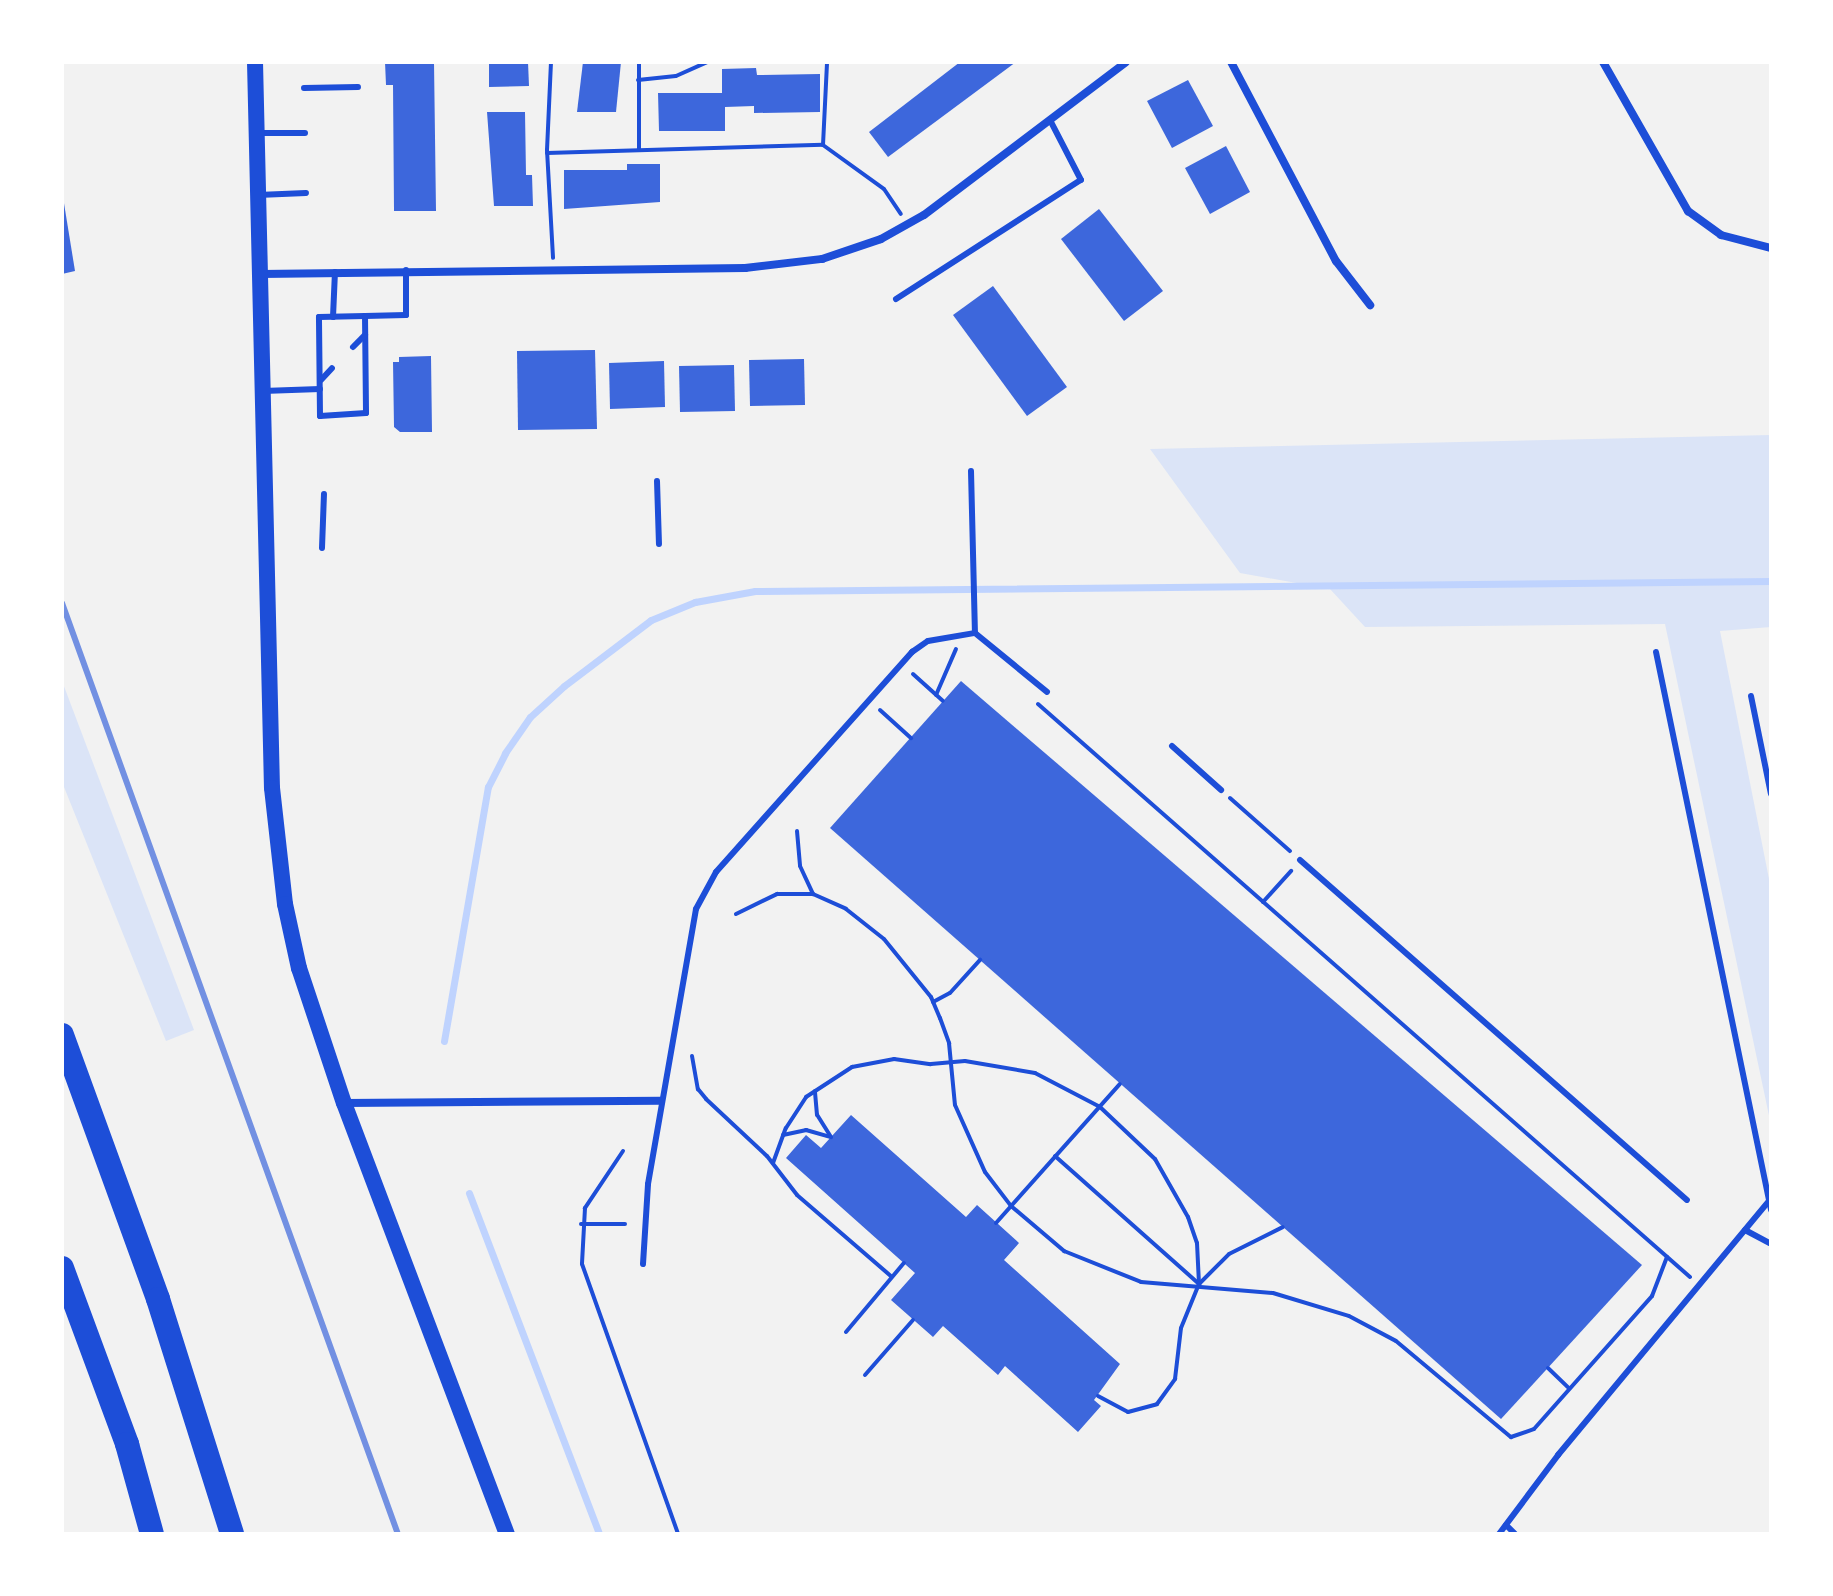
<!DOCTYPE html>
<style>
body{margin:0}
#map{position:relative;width:1833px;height:1596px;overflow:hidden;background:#f2f2f2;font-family:"Golos Text",sans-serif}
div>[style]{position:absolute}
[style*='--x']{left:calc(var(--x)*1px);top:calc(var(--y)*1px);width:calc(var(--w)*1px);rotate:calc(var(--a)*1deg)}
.green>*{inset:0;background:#dbe4f7}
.stream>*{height:7px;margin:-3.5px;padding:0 3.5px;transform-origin:3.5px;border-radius:3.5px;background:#bfd3fe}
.building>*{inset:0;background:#3d67dc}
.path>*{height:4px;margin:-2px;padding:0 2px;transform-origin:2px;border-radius:2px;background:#1d4ed8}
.service>*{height:6px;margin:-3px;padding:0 3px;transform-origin:3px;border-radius:3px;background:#1d4ed8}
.minor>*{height:8px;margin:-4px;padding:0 4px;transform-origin:4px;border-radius:4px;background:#1d4ed8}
.secondary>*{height:16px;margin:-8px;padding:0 8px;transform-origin:8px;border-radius:8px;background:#1d4ed8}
.motorway>*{height:24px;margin:-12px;padding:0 12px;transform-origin:12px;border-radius:12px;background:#1d4ed8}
.rail>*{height:6px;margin:-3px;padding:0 3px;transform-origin:3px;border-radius:3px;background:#7290e2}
span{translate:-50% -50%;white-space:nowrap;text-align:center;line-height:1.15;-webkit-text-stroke:7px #fff;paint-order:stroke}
.frame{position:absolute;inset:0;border:64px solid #fff;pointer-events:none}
</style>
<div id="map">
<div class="green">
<i style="clip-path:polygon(1771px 435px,1771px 627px,1720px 631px,1771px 889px,1771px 1125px,1665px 624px,1365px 627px,1330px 589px,1240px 573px,1150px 449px)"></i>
<i style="clip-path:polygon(62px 681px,194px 1030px,166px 1041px,62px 782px)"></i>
</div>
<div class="stream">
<i style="--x:444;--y:1041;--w:258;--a:-80.2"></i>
<i style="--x:488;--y:787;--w:38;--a:-63"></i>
<i style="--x:505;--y:753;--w:44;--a:-55.2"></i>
<i style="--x:530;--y:717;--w:46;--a:-42.4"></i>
<i style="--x:564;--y:686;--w:109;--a:-37.2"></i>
<i style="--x:651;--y:620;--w:48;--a:-22.2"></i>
<i style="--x:695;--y:602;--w:61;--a:-10.4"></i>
<i style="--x:755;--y:591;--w:1016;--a:-0.56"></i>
<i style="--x:469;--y:1193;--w:365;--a:69.1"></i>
</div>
<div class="building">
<i style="clip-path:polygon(385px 62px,434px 62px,436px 211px,394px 211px,393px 85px,386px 85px)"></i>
<i style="clip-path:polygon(489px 62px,528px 62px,529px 86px,489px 87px)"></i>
<i style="clip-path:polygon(583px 62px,621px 62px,616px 112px,577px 112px)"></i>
<i style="clip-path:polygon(960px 62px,1016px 62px,888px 157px,869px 132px)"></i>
<i style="clip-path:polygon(756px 68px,757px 75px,820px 74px,820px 112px,754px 113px,754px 106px,725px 107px,725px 131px,659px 131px,658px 93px,722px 93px,722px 69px)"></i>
<i style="clip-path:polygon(1188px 80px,1213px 126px,1172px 148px,1147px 101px)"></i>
<i style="clip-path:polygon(487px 112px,525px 112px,526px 175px,532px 175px,533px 206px,494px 206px)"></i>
<i style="clip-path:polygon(1226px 146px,1250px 192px,1210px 214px,1185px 168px)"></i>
<i style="clip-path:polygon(627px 164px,660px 164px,660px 202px,564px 209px,564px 170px,627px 170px)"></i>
<i style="clip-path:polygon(62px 191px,75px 271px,62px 274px)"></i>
<i style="clip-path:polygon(1099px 209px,1163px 291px,1124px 321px,1061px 239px)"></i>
<i style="clip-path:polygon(993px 286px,1067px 387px,1027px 416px,953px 315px)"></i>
<i style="clip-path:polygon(595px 350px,597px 429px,518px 430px,517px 351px)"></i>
<i style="clip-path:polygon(431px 356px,432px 432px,400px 432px,394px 427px,393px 362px,399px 362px,399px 357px)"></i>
<i style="clip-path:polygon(804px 359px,805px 405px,750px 406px,749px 360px)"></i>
<i style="clip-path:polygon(664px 361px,665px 407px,610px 409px,609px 363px)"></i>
<i style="clip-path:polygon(734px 365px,735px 411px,680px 412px,679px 366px)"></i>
<i style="clip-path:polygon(961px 681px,1642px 1265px,1501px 1419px,830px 828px)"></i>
<i style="clip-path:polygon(851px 1115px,966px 1217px,977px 1205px,1019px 1243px,1004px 1260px,1120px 1364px,1094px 1400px,1101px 1406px,1078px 1432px,1005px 1366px,998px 1375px,943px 1326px,933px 1337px,891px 1300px,915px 1273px,786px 1158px,806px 1135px,821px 1148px)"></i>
</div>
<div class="path">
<i style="--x:551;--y:62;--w:88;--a:92.6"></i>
<i style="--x:547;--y:150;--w:108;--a:86.8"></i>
<i style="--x:638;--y:80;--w:38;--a:-6"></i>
<i style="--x:676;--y:76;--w:34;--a:-24"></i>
<i style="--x:823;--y:145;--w:83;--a:-87.2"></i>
<i style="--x:639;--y:150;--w:88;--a:-90"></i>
<i style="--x:547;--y:153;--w:276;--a:-1.7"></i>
<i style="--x:823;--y:145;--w:75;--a:35.8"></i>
<i style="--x:884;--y:189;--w:30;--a:56"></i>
<i style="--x:913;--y:674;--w:40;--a:42"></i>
<i style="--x:936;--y:695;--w:50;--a:-66.5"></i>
<i style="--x:1038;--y:704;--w:868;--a:41.31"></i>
<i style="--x:880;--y:710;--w:42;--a:42.1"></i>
<i style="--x:1230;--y:798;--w:80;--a:41.5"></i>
<i style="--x:797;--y:831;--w:35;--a:85"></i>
<i style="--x:800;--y:866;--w:31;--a:65"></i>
<i style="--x:1263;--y:902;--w:42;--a:-47.9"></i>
<i style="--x:736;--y:914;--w:46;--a:-26"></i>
<i style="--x:777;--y:894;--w:36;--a:0"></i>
<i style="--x:813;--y:894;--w:36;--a:24"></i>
<i style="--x:846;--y:909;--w:48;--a:38.3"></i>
<i style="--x:884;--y:939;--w:75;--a:51"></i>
<i style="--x:931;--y:997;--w:23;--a:67"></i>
<i style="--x:940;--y:1018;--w:27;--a:70"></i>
<i style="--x:949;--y:1043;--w:62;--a:84.5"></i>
<i style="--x:955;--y:1105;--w:73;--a:65.9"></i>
<i style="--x:985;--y:1172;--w:43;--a:52.6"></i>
<i style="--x:1011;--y:1206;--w:70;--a:40.3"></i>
<i style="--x:1064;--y:1251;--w:83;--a:21.9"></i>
<i style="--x:1141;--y:1282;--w:132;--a:4.8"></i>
<i style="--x:1273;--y:1293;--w:79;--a:16.8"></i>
<i style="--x:1349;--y:1316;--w:53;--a:28"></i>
<i style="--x:1396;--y:1341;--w:150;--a:39.9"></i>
<i style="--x:1511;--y:1437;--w:24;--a:-19"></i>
<i style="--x:1534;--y:1429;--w:178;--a:-48.4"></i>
<i style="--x:1652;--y:1296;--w:42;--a:-69"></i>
<i style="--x:933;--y:1002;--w:19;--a:-28"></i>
<i style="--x:950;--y:993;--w:45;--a:-47.7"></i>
<i style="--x:692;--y:1056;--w:34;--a:80"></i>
<i style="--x:698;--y:1089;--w:13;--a:51"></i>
<i style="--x:706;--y:1099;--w:83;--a:43.1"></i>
<i style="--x:767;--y:1156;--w:49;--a:52.4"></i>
<i style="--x:797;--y:1195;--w:125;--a:40.8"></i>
<i style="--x:783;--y:1135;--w:24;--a:-12"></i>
<i style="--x:806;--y:1130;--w:26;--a:16"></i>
<i style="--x:831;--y:1137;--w:26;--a:-122"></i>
<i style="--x:817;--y:1115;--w:24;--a:-95"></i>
<i style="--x:623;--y:1151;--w:69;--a:123.7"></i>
<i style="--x:585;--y:1208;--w:56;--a:93.1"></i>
<i style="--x:582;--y:1264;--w:287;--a:70.4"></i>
<i style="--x:1055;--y:1156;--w:193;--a:41.6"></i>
<i style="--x:773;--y:1163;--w:37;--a:-70"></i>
<i style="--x:786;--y:1128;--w:37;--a:-57"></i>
<i style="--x:806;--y:1097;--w:55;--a:-33.1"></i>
<i style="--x:852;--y:1067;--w:43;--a:-10.8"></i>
<i style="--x:894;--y:1059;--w:37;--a:8"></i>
<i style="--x:931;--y:1064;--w:34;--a:-5"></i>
<i style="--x:965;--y:1061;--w:71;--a:9.7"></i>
<i style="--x:1035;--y:1073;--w:73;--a:27.6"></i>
<i style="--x:1100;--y:1107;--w:76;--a:43.4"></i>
<i style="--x:1155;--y:1159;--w:67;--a:60.4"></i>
<i style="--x:1188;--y:1217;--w:28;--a:71"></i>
<i style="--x:1197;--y:1243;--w:41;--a:87.2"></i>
<i style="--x:996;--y:1223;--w:186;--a:-48.3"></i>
<i style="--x:581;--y:1224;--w:44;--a:0"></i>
<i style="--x:846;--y:1332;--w:90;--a:-50"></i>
<i style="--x:1548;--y:1368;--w:29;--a:44"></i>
<i style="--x:865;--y:1375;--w:73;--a:-48.9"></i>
<i style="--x:1098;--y:1396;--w:34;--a:28"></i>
<i style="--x:1128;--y:1412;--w:30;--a:-15"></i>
<i style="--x:1157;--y:1404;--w:31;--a:-54"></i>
<i style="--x:1175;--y:1379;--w:51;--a:-83.3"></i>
<i style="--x:1181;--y:1328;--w:48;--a:-67.8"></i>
<i style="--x:1199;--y:1284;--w:42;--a:-45"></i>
<i style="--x:1229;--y:1254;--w:60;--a:-26.6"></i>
</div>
<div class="service">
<i style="--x:304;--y:88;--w:54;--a:-1.1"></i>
<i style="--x:257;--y:133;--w:48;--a:0"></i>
<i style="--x:258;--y:195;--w:48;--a:-2.4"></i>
<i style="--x:896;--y:299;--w:220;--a:-32.8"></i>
<i style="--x:1081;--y:180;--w:68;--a:-117.3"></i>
<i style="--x:365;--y:316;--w:97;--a:89.4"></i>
<i style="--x:366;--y:413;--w:46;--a:176.3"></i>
<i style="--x:320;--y:416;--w:99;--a:-90.6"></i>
<i style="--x:319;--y:317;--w:46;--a:-1.2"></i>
<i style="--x:365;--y:316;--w:41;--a:-1.4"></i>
<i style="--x:406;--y:315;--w:45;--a:-90"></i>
<i style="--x:333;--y:317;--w:45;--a:-87.5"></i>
<i style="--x:353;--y:347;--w:17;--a:-45"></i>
<i style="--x:321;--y:380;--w:16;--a:-47"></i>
<i style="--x:263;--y:391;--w:57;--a:-2"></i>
<i style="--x:971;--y:471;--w:162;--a:88.6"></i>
<i style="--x:657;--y:481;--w:63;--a:88.2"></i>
<i style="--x:322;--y:548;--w:54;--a:-87.9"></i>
<i style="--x:1656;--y:652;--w:570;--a:78.35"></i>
<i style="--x:1751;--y:696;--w:100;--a:78.5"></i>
<i style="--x:1172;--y:746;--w:66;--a:41.9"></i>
<i style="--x:1300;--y:860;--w:515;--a:41.3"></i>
<i style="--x:1745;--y:1230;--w:30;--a:28"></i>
<i style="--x:643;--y:1264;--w:80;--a:-86.4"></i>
<i style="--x:648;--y:1184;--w:279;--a:-80.1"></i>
<i style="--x:696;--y:909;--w:42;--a:-61.6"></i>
<i style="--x:716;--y:872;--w:295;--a:-48.3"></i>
<i style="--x:912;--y:652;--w:19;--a:-35"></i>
<i style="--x:928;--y:641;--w:48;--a:-9.7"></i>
<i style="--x:975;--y:633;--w:93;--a:39.3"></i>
<i style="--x:1506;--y:1525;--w:13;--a:45"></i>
<i style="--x:1499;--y:1534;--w:99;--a:-53.2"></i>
<i style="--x:1558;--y:1455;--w:330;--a:-50.3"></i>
</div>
<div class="minor">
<i style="--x:1231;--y:62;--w:225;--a:62.2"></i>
<i style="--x:1336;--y:261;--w:56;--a:52.3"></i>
<i style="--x:1603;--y:62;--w:172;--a:60.3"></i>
<i style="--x:1688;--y:211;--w:41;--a:36"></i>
<i style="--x:1721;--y:235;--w:52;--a:14.6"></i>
<i style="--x:261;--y:274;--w:484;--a:-0.7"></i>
<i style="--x:745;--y:268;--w:78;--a:-6.7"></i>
<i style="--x:822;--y:259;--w:62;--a:-18.7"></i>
<i style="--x:881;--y:239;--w:49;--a:-29.2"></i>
<i style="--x:924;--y:215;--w:253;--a:-37.1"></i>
<i style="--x:345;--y:1103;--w:316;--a:-0.4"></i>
</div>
<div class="secondary">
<i style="--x:255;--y:62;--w:726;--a:88.66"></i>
<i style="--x:272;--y:788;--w:117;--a:83.6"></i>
<i style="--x:285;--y:904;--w:66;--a:77.7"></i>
<i style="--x:299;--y:968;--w:142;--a:71.6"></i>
<i style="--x:344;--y:1103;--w:461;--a:69.3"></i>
</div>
<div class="motorway">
<i style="--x:62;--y:1035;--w:281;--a:70"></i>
<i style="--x:158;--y:1299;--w:246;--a:72.5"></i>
<i style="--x:62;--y:1268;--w:188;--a:69.7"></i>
<i style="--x:127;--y:1444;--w:93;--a:74.5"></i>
</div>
<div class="rail">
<i style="--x:62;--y:603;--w:990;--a:70.16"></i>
</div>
<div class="frame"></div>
</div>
